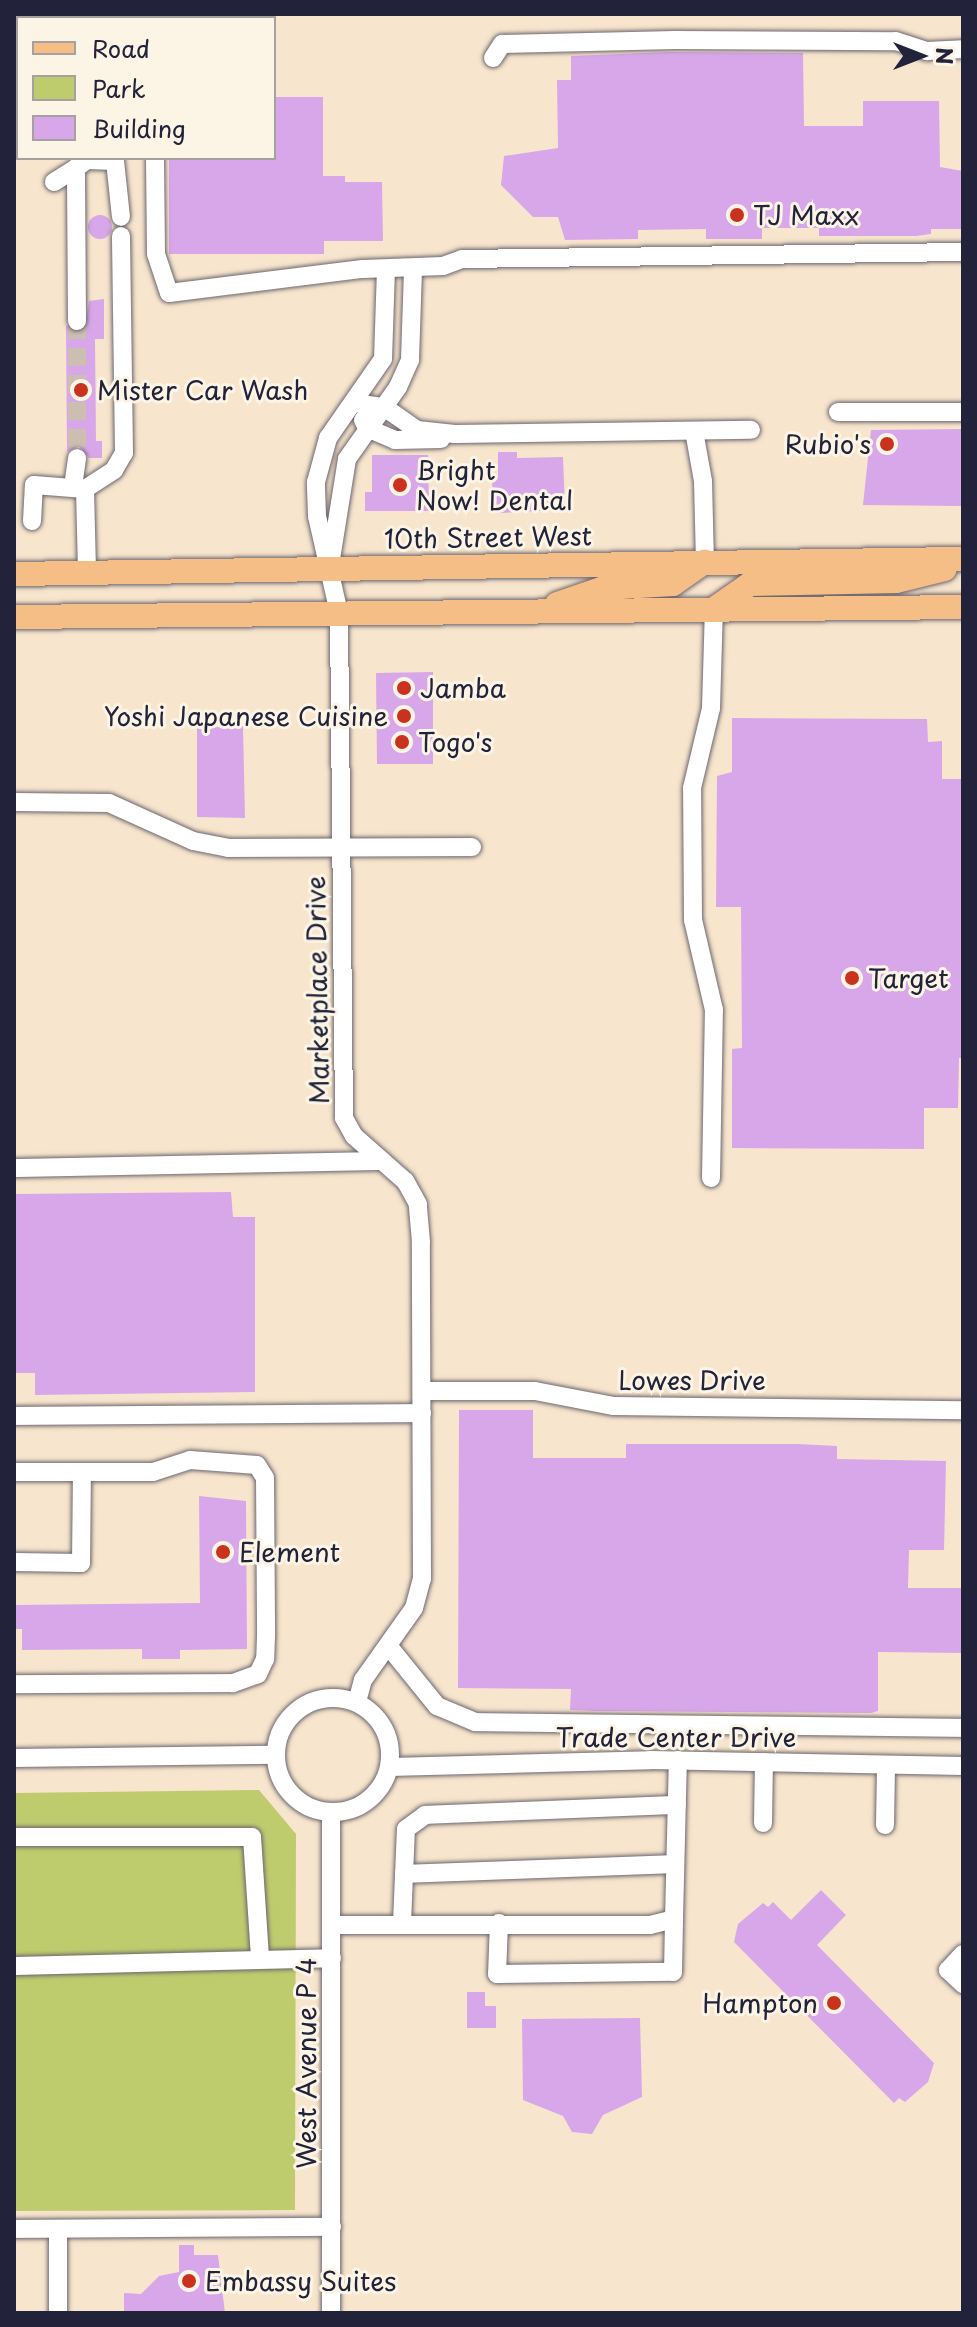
<!DOCTYPE html>
<style>
body{margin:0}
#map{position:relative;width:977px;height:2327px;overflow:hidden;background:#f7e5cd;font-family:"Playpen Sans",sans-serif}
div>[style]{position:absolute}
[style*='--x']{left:calc(var(--x)*1px);top:calc(var(--y)*1px);width:calc(var(--w)*1px);rotate:calc(var(--a)*1deg)}
.green>*{inset:0;background:#bfcc6e}
.building>*{inset:0;background:#d8a7e9}
.round{border-radius:50%}
.minor-tunnel>*{height:18px;margin-top:-9px;transform-origin:0;background:repeating-linear-gradient(90deg,#ccbeb0 0 18px,transparent 0 27px)}
.roads{filter:drop-shadow(0 0 2px #6d666e) drop-shadow(0 0 2px #6d666e)}
.minor>*{height:18px;margin:-9px;padding:0 9px;transform-origin:9px;border-radius:9px;background:#fff}
.minor>.ring{margin:-9px;padding:0;box-sizing:content-box;background:none;border:18px solid #fff;border-radius:50%}
.major>*{height:24px;margin:-12px;padding:0 12px;transform-origin:12px;border-radius:12px;background:#f6be87}
.dots>*{width:22px;height:22px;translate:-50% -50%;box-sizing:border-box;border:4px solid #fcf5e5;border-radius:50%}
span{translate:-50% -50%;white-space:nowrap;text-align:center;line-height:1.15;-webkit-text-stroke:6px #fcf5e5;paint-order:stroke}
.poi-label{font-size:26px;color:#22223b}
.left{translate:0 -50%;text-align:left}
.right{translate:-100% -50%;text-align:right}
.street-label{font-size:26px;color:#22223b}
.frame{position:absolute;inset:0;border:16px solid #22223b;pointer-events:none}
.legend{position:absolute;left:16px;top:16px;width:260px;height:144px;box-sizing:border-box;background:#fcf5e5;border:2px solid #a5a1a1;margin:0;padding:10px 14px;list-style:none;font-size:24px;color:#22223b}
.legend li{display:flex;align-items:center;gap:16px;height:40px}
.legend b{width:40px;border:2px solid #a5a1a1}
.north{position:absolute;left:881px;top:16px;width:80px;height:80px;-webkit-text-stroke:6px #fcf5e5;paint-order:stroke;rotate:90deg;font-size:22px;font-weight:700;line-height:32px;text-align:center;color:#22223b}
.north::after{content:'';display:block;margin:auto;width:28px;height:36px;background:#22223b;clip-path:polygon(50% 0,100% 100%,50% 72%,0 100%)}
</style>
<div id="map">
<div class="green">
<i style="clip-path:polygon(259px 1790px,296px 1834px,295px 2210px,14px 2211px,14px 1793px)"></i>
</div>
<div class="building">
<i style="clip-path:polygon(669px 52px,803px 53px,804px 126px,863px 126px,863px 101px,939px 101px,940px 167px,963px 171px,963px 229px,931px 229px,931px 234px,916px 236px,819px 236px,819px 228px,762px 228px,762px 239px,706px 239px,706px 229px,638px 230px,638px 239px,565px 240px,558px 217px,533px 217px,501px 185px,504px 156px,558px 148px,557px 80px,571px 80px,571px 56px)"></i>
<i style="clip-path:polygon(274px 97px,323px 97px,323px 176px,345px 176px,345px 182px,382px 182px,383px 241px,324px 241px,324px 254px,169px 254px,169px 158px,274px 158px)"></i>
<i class="round" style="left:88px;top:215px;width:24px;height:24px"></i>
<i style="clip-path:polygon(104px 299px,104px 339px,95px 339px,96px 441px,102px 441px,102px 458px,89px 458px,79px 446px,67px 452px,66px 326px,84px 331px,89px 301px)"></i>
<i style="clip-path:polygon(963px 429px,963px 506px,863px 505px,871px 430px)"></i>
<i style="clip-path:polygon(498px 452px,517px 452px,517px 458px,563px 457px,565px 510px,498px 513px,493px 508px,492px 476px,498px 476px)"></i>
<i style="clip-path:polygon(372px 455px,428px 455px,429px 511px,365px 511px,365px 492px,372px 492px)"></i>
<i style="clip-path:polygon(433px 672px,433px 764px,377px 764px,376px 673px)"></i>
<i style="clip-path:polygon(732px 718px,927px 719px,928px 742px,942px 741px,942px 779px,963px 779px,963px 1058px,959px 1058px,958px 1108px,924px 1108px,924px 1149px,732px 1148px,732px 1049px,742px 1048px,741px 907px,716px 907px,717px 776px,732px 772px)"></i>
<i style="clip-path:polygon(243px 726px,245px 818px,197px 817px,197px 728px)"></i>
<i style="clip-path:polygon(231px 1192px,233px 1217px,255px 1217px,255px 1392px,35px 1395px,35px 1373px,16px 1373px,14px 1358px,14px 1194px)"></i>
<i style="clip-path:polygon(459px 1410px,533px 1410px,533px 1458px,626px 1458px,626px 1444px,798px 1444px,837px 1446px,837px 1459px,946px 1461px,944px 1550px,909px 1550px,908px 1588px,963px 1588px,963px 1653px,878px 1652px,878px 1711px,871px 1713px,596px 1711px,570px 1710px,571px 1689px,458px 1688px)"></i>
<i style="clip-path:polygon(199px 1496px,246px 1501px,247px 1649px,180px 1650px,180px 1659px,142px 1659px,142px 1649px,22px 1650px,22px 1629px,14px 1629px,14px 1605px,200px 1603px)"></i>
<i style="clip-path:polygon(821px 1890px,846px 1915px,817px 1945px,934px 2063px,928px 2082px,905px 2102px,899px 2098px,894px 2103px,734px 1942px,738px 1924px,763px 1903px,768px 1907px,773px 1902px,791px 1920px)"></i>
<i style="clip-path:polygon(467px 1992px,485px 1992px,485px 2006px,496px 2006px,496px 2028px,467px 2028px)"></i>
<i style="clip-path:polygon(640px 2018px,642px 2097px,603px 2115px,592px 2134px,572px 2132px,563px 2116px,523px 2100px,522px 2019px)"></i>
<i style="clip-path:polygon(179px 2245px,194px 2245px,194px 2255px,218px 2255px,225px 2313px,124px 2313px,124px 2293px,141px 2294px,159px 2276px,179px 2272px)"></i>
</div>
<div class="minor-tunnel">
<i style="--x:77;--y:321;--w:137;--a:90"></i>
</div>
<div class="roads">
<div class="minor">
<i style="--x:493;--y:58;--w:17;--a:-57"></i>
<i style="--x:502;--y:44;--w:173;--a:-1.3"></i>
<i style="--x:675;--y:40;--w:221;--a:0.3"></i>
<i style="--x:896;--y:41;--w:33;--a:18"></i>
<i style="--x:927;--y:51;--w:36;--a:-3"></i>
<i style="--x:155;--y:158;--w:96;--a:89.4"></i>
<i style="--x:156;--y:254;--w:41;--a:71.6"></i>
<i style="--x:169;--y:293;--w:195;--a:-7.1"></i>
<i style="--x:363;--y:269;--w:80;--a:-2.1"></i>
<i style="--x:443;--y:266;--w:20;--a:-20"></i>
<i style="--x:462;--y:259;--w:501;--a:-0.8"></i>
<i style="--x:54;--y:182;--w:26;--a:-32"></i>
<i style="--x:77;--y:321;--w:153;--a:-90.4"></i>
<i style="--x:76;--y:168;--w:14;--a:-36"></i>
<i style="--x:87;--y:160;--w:28;--a:2"></i>
<i style="--x:115;--y:161;--w:56;--a:83.9"></i>
<i style="--x:354;--y:403;--w:30;--a:8"></i>
<i style="--x:384;--y:407;--w:40;--a:34.9"></i>
<i style="--x:417;--y:430;--w:38;--a:6"></i>
<i style="--x:455;--y:434;--w:296;--a:-0.8"></i>
<i style="--x:838;--y:412;--w:125;--a:0"></i>
<i style="--x:363;--y:420;--w:9;--a:63"></i>
<i style="--x:367;--y:428;--w:30;--a:23"></i>
<i style="--x:395;--y:440;--w:46;--a:-1.2"></i>
<i style="--x:694;--y:431;--w:51;--a:79.8"></i>
<i style="--x:703;--y:481;--w:81;--a:88.6"></i>
<i style="--x:73;--y:487;--w:29;--a:-82"></i>
<i style="--x:85;--y:489;--w:35;--a:-33"></i>
<i style="--x:114;--y:470;--w:20;--a:-60"></i>
<i style="--x:124;--y:453;--w:217;--a:-90.8"></i>
<i style="--x:32;--y:521;--w:36;--a:-87"></i>
<i style="--x:34;--y:485;--w:51;--a:4.5"></i>
<i style="--x:85;--y:489;--w:83;--a:88.6"></i>
<i style="--x:331;--y:559;--w:101;--a:-80.9"></i>
<i style="--x:347;--y:459;--w:88;--a:-54.7"></i>
<i style="--x:398;--y:387;--w:30;--a:-66"></i>
<i style="--x:410;--y:360;--w:92;--a:-88.1"></i>
<i style="--x:14;--y:802;--w:95;--a:0.6"></i>
<i style="--x:109;--y:803;--w:92;--a:24.3"></i>
<i style="--x:193;--y:841;--w:36;--a:11"></i>
<i style="--x:228;--y:848;--w:244;--a:-0.2"></i>
<i style="--x:14;--y:1168;--w:368;--a:-1.1"></i>
<i style="--x:711;--y:1178;--w:168;--a:-89"></i>
<i style="--x:714;--y:1010;--w:92;--a:-103.1"></i>
<i style="--x:693;--y:920;--w:132;--a:-90.4"></i>
<i style="--x:692;--y:788;--w:82;--a:-76.6"></i>
<i style="--x:711;--y:708;--w:99;--a:-88.3"></i>
<i style="--x:422;--y:1391;--w:113;--a:0"></i>
<i style="--x:535;--y:1391;--w:79;--a:10.9"></i>
<i style="--x:613;--y:1406;--w:350;--a:0.7"></i>
<i style="--x:14;--y:1416;--w:408;--a:-0.4"></i>
<i style="--x:14;--y:1472;--w:139;--a:0"></i>
<i style="--x:153;--y:1472;--w:39;--a:-18"></i>
<i style="--x:190;--y:1460;--w:67;--a:4.3"></i>
<i style="--x:257;--y:1465;--w:15;--a:58"></i>
<i style="--x:265;--y:1478;--w:158;--a:89.6"></i>
<i style="--x:266;--y:1636;--w:23;--a:92"></i>
<i style="--x:265;--y:1659;--w:17;--a:115"></i>
<i style="--x:258;--y:1674;--w:27;--a:160"></i>
<i style="--x:233;--y:1683;--w:219;--a:179.7"></i>
<i style="--x:14;--y:1562;--w:67;--a:0.9"></i>
<i style="--x:81;--y:1563;--w:91;--a:-89.4"></i>
<i style="--x:390;--y:1648;--w:75;--a:51"></i>
<i style="--x:437;--y:1706;--w:41;--a:22.8"></i>
<i style="--x:475;--y:1722;--w:488;--a:0.7"></i>
<i class="ring" style="left:276px;top:1698px;width:96px;height:96px"></i>
<i style="--x:357;--y:1702;--w:23;--a:-75"></i>
<i style="--x:363;--y:1680;--w:88;--a:-54.7"></i>
<i style="--x:414;--y:1608;--w:30;--a:-75"></i>
<i style="--x:422;--y:1579;--w:337;--a:-90.2"></i>
<i style="--x:421;--y:1242;--w:38;--a:-95"></i>
<i style="--x:418;--y:1204;--w:26;--a:-119"></i>
<i style="--x:405;--y:1181;--w:68;--a:-138.6"></i>
<i style="--x:354;--y:1136;--w:21;--a:-119"></i>
<i style="--x:344;--y:1118;--w:505;--a:-90.57"></i>
<i style="--x:339;--y:613;--w:99;--a:-102.8"></i>
<i style="--x:317;--y:516;--w:34;--a:-92"></i>
<i style="--x:316;--y:482;--w:46;--a:-74.7"></i>
<i style="--x:328;--y:438;--w:96;--a:-55.2"></i>
<i style="--x:383;--y:359;--w:90;--a:-88.1"></i>
<i style="--x:14;--y:1758;--w:261;--a:-0.7"></i>
<i style="--x:390;--y:1767;--w:260;--a:-1.5"></i>
<i style="--x:650;--y:1760;--w:313;--a:1.1"></i>
<i style="--x:331;--y:1813;--w:500;--a:90"></i>
<i style="--x:763;--y:1823;--w:61;--a:-89.1"></i>
<i style="--x:885;--y:1825;--w:60;--a:-89"></i>
<i style="--x:14;--y:1837;--w:238;--a:0"></i>
<i style="--x:252;--y:1837;--w:121;--a:86.2"></i>
<i style="--x:404;--y:1874;--w:271;--a:-2.1"></i>
<i style="--x:402;--y:1923;--w:94;--a:-87.6"></i>
<i style="--x:406;--y:1829;--w:24;--a:-36"></i>
<i style="--x:425;--y:1815;--w:252;--a:-2.3"></i>
<i style="--x:499;--y:1923;--w:51;--a:92.2"></i>
<i style="--x:497;--y:1974;--w:176;--a:-0.7"></i>
<i style="--x:673;--y:1972;--w:53;--a:-88.9"></i>
<i style="--x:332;--y:1925;--w:318;--a:0"></i>
<i style="--x:650;--y:1925;--w:25;--a:-14"></i>
<i style="--x:674;--y:1919;--w:159;--a:-88.6"></i>
<i style="--x:963;--y:1954;--w:22;--a:133"></i>
<i style="--x:948;--y:1970;--w:21;--a:43"></i>
<i style="--x:14;--y:1966;--w:318;--a:-1.4"></i>
<i style="--x:14;--y:2229;--w:318;--a:-0.4"></i>
<i style="--x:58;--y:2313;--w:84;--a:-90"></i>
</div>
<div class="major">
<i style="--x:14;--y:574;--w:949;--a:-0.91"></i>
<i style="--x:557;--y:604;--w:50;--a:-18.8"></i>
<i style="--x:604;--y:588;--w:69;--a:-3.3"></i>
<i style="--x:673;--y:584;--w:39;--a:-35"></i>
<i style="--x:714;--y:609;--w:44;--a:-34.8"></i>
<i style="--x:750;--y:584;--w:146;--a:-1.2"></i>
<i style="--x:896;--y:581;--w:50;--a:-13.8"></i>
<i style="--x:14;--y:617;--w:949;--a:-0.6"></i>
</div>
</div>
<div class="dots">
<i style="left:737px;top:215px;background:#c8321e"></i>
<i style="left:81px;top:390px;background:#c8321e"></i>
<i style="left:887px;top:444px;background:#c8321e"></i>
<i style="left:400px;top:485px;background:#c8321e"></i>
<i style="left:404px;top:688px;background:#c8321e"></i>
<i style="left:404px;top:716px;background:#c8321e"></i>
<i style="left:402px;top:742px;background:#c8321e"></i>
<i style="left:852px;top:978px;background:#c8321e"></i>
<i style="left:223px;top:1552px;background:#c8321e"></i>
<i style="left:834px;top:2003px;background:#c8321e"></i>
<i style="left:189px;top:2281px;background:#c8321e"></i>
</div>
<div class="poi-label">
<span class="left" style="left:753px;top:215px">TJ Maxx</span>
<span class="left" style="left:97px;top:390px">Mister Car Wash</span>
<span class="right" style="left:871px;top:444px">Rubio's</span>
<span class="left" style="left:416px;top:485px">Bright<br>Now! Dental</span>
<span class="left" style="left:420px;top:688px">Jamba</span>
<span class="right" style="left:388px;top:716px">Yoshi Japanese Cuisine</span>
<span class="left" style="left:418px;top:742px">Togo's</span>
<span class="left" style="left:868px;top:978px">Target</span>
<span class="left" style="left:239px;top:1552px">Element</span>
<span class="right" style="left:818px;top:2003px">Hampton</span>
<span class="left" style="left:205px;top:2281px">Embassy Suites</span>
</div>
<div class="street-label">
<span style="left:488px;top:537px;rotate:-1deg">10th Street West</span>
<span style="left:317px;top:990px;rotate:-91deg">Marketplace Drive</span>
<span style="left:692px;top:1380px">Lowes Drive</span>
<span style="left:676px;top:1737px">Trade Center Drive</span>
<span style="left:306px;top:2063px;rotate:-90deg">West Avenue P 4</span>
</div>
<div class="frame"></div>
<ul class="legend">
<li><b style="height:10px;background:#f6be87"></b>Road</li>
<li><b style="height:22px;background:#bfcc6e"></b>Park</li>
<li><b style="height:22px;background:#d8a7e9"></b>Building</li>
</ul>
<div class="north">N</div>
</div>
